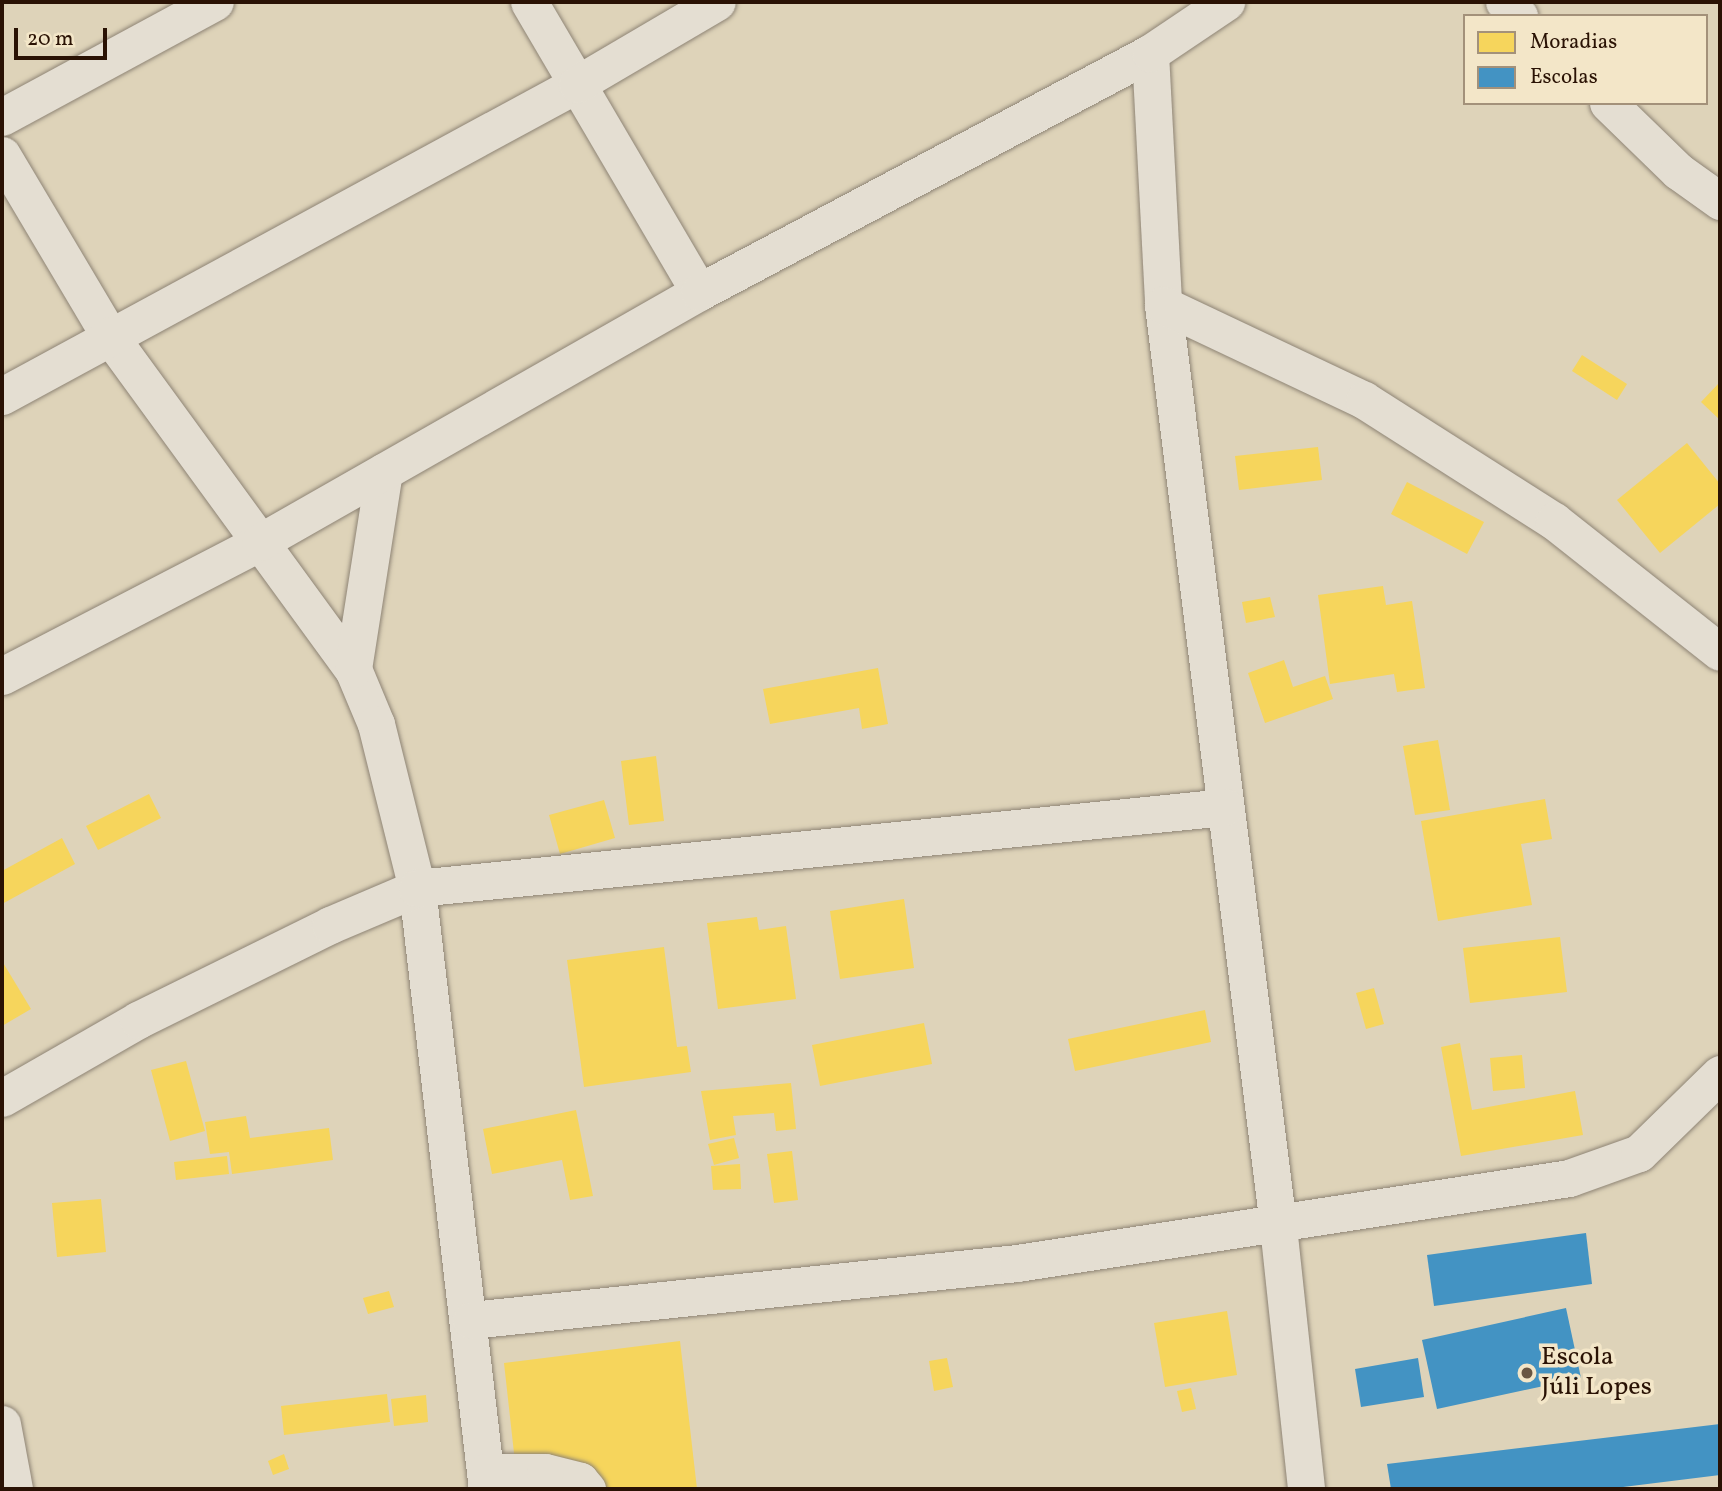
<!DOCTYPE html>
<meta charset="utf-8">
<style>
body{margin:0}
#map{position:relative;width:1722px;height:1491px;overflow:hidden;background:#ded3b9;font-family:Vollkorn,serif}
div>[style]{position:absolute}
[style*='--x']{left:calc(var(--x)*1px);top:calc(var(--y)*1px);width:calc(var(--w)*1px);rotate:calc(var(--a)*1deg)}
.homes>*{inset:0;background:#f6d55c}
.schools>*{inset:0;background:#4393c3}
.roads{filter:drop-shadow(0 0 2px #8e8475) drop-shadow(0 0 2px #8e8475)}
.minor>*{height:37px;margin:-18.5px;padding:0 18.5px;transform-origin:18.5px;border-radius:18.5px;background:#e4ded2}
.dots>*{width:19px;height:19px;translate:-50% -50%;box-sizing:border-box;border:4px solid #f3e6c8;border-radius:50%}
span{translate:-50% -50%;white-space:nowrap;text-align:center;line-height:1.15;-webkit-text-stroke:7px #f3e6c8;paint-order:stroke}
.poi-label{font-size:26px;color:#2a1204}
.left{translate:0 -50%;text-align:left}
.frame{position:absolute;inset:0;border:4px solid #2a1204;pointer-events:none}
.legend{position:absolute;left:1463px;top:14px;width:245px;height:91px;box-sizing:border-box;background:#f3e6c8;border:2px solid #a3917a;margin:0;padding:9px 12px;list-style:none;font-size:21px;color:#2a1204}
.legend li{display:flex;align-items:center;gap:14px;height:35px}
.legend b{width:35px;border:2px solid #a3917a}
.scale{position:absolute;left:14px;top:28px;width:93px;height:32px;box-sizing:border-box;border:4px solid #2a1204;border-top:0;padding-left:9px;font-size:21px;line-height:24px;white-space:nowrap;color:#2a1204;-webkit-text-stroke:5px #f3e6c8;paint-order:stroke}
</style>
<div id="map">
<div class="homes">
<i style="clip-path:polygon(1582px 355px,1627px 384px,1617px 400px,1572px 371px)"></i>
<i style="clip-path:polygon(1720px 382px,1720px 420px,1701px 402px)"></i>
<i style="clip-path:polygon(1687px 443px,1720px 484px,1720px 504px,1660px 553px,1617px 500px)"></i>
<i style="clip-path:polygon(1318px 447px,1322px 480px,1239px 490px,1235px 456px)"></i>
<i style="clip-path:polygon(1407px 482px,1484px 522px,1467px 554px,1391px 514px)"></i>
<i style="clip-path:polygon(1383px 586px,1386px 605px,1412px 601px,1425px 688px,1397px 692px,1394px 674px,1330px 684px,1318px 595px)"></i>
<i style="clip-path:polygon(1270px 597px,1275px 617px,1246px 623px,1242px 602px)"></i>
<i style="clip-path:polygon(1284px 660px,1293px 687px,1325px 676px,1333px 699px,1265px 723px,1248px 673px)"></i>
<i style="clip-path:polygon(878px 668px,888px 724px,862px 729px,859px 708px,770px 724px,763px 689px)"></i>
<i style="clip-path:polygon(1438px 740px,1450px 810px,1415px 815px,1403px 746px)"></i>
<i style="clip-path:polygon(656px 756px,664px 821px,629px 825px,621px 761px)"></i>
<i style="clip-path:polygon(149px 794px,161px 818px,98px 850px,86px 826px)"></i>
<i style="clip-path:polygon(1545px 799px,1552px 839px,1521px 844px,1532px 905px,1438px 921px,1421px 821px)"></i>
<i style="clip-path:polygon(604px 800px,615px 838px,560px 854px,549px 815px)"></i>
<i style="clip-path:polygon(62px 838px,75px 864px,2px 904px,2px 871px)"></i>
<i style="clip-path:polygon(904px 899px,914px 968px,840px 979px,830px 911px)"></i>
<i style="clip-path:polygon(757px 917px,759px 930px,786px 926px,796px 999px,718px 1009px,707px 923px)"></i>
<i style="clip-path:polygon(1560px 937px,1567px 992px,1470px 1003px,1463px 948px)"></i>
<i style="clip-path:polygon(664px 947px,677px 1047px,687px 1046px,691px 1072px,584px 1087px,567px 960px)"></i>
<i style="clip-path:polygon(2px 961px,31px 1009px,2px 1026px)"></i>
<i style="clip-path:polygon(1374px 988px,1384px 1024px,1366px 1029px,1356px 993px)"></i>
<i style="clip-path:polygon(1205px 1010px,1211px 1042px,1075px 1071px,1068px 1039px)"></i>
<i style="clip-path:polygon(924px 1023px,932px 1064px,820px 1086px,812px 1045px)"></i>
<i style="clip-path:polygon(1460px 1043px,1472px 1110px,1575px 1091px,1583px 1135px,1461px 1156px,1441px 1047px)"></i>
<i style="clip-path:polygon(1522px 1055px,1525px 1088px,1493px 1091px,1490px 1058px)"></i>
<i style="clip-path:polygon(186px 1061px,205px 1131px,170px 1141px,151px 1070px)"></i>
<i style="clip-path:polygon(791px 1083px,796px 1129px,776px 1131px,774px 1113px,733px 1116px,736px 1135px,710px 1140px,701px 1091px)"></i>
<i style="clip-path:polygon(576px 1110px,593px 1196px,570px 1200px,562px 1160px,492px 1174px,483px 1129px)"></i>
<i style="clip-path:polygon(246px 1116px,250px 1138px,329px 1128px,333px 1160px,232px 1174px,229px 1152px,210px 1154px,205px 1122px)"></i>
<i style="clip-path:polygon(734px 1138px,739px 1158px,714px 1165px,708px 1144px)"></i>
<i style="clip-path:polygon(792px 1151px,798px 1200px,774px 1203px,767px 1154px)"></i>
<i style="clip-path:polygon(227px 1156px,229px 1174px,176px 1180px,174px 1162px)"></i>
<i style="clip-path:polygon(740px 1164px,741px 1189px,713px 1190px,711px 1166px)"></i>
<i style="clip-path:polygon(101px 1199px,106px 1252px,57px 1257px,52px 1203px)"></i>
<i style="clip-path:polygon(389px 1291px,394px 1307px,368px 1314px,363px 1298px)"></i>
<i style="clip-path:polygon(1227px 1311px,1237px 1375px,1165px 1387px,1154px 1323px)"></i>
<i style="clip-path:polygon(680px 1341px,697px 1489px,518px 1489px,504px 1363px)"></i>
<i style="clip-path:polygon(947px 1358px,953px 1387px,934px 1391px,929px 1361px)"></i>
<i style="clip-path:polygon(1191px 1388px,1196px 1409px,1182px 1412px,1177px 1391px)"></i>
<i style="clip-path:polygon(387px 1394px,390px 1422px,284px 1435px,281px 1406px)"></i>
<i style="clip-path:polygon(426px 1395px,428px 1422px,394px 1426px,391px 1399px)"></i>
<i style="clip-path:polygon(284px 1454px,289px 1469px,273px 1475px,268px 1461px)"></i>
</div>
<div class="schools">
<i style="clip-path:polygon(1586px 1233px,1592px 1284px,1434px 1306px,1427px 1255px)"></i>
<i style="clip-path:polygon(1566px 1308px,1581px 1378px,1437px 1409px,1422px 1340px)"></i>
<i style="clip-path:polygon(1418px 1358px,1424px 1397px,1361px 1407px,1355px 1369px)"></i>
<i style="clip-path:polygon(1720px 1424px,1720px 1475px,1607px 1489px,1391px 1489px,1387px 1464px)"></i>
</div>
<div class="roads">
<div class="minor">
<i style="--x:529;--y:2;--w:336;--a:59.6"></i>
<i style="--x:1504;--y:2;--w:21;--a:43"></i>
<i style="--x:1150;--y:53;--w:252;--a:87"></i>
<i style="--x:1163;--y:305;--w:928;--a:82.88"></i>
<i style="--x:1278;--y:1226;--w:264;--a:83.9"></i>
<i style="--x:1608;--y:103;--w:98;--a:44.2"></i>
<i style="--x:1678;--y:171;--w:52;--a:35.5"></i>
<i style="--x:2;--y:117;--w:242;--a:-28.4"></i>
<i style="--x:2;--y:155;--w:209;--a:59.3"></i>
<i style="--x:109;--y:335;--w:414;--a:53.9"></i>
<i style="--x:353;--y:669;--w:60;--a:67.3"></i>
<i style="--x:376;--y:724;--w:169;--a:76"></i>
<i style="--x:417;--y:888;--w:605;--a:83.36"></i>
<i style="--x:1163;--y:305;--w:222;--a:25.3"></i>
<i style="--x:1364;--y:400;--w:225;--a:32.5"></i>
<i style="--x:1554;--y:521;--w:211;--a:38.3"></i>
<i style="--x:2;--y:396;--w:654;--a:-28.48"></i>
<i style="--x:577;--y:84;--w:162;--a:-30.4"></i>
<i style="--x:353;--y:669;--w:200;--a:-81.1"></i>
<i style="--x:2;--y:676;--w:291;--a:-27.4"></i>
<i style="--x:260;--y:542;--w:505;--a:-29.66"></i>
<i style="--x:699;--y:292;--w:510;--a:-27.92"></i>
<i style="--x:1150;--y:53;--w:92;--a:-33.9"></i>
<i style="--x:2;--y:1098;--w:157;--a:-29.8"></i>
<i style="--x:138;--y:1020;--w:214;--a:-26.3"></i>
<i style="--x:330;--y:925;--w:95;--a:-23"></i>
<i style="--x:417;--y:888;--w:812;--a:-5.72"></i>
<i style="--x:471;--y:1320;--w:549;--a:-5.96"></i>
<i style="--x:1017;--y:1263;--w:559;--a:-8.75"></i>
<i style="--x:1569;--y:1178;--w:74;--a:-19.7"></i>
<i style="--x:1639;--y:1153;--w:113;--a:-44.3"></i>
<i style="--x:2;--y:1424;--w:66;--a:79.5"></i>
<i style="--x:485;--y:1472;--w:60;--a:0"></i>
<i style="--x:545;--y:1472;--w:36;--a:14"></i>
<i style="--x:580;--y:1481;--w:11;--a:49"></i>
</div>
</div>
<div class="dots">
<i style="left:1527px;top:1373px;background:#695643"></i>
</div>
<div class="poi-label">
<span class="left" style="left:1541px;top:1373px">Escola<br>Júli Lopes</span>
</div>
<div class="frame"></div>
<ul class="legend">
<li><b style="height:19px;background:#f6d55c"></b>Moradias</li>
<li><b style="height:19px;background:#4393c3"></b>Escolas</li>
</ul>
<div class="scale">20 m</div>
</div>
